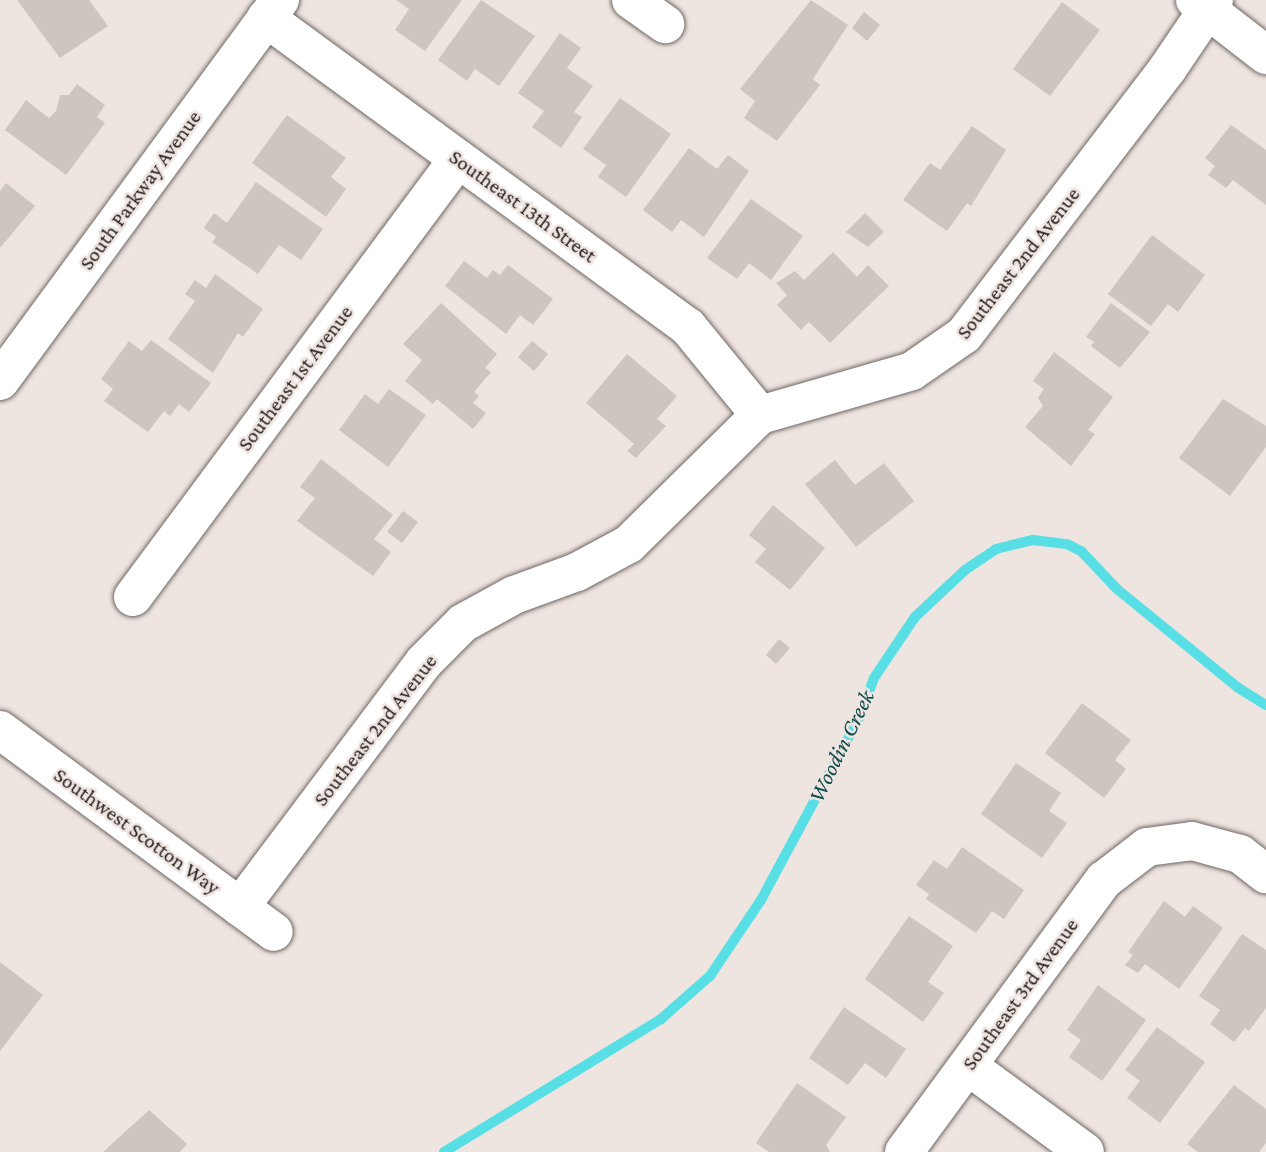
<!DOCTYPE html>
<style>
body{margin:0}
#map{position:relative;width:1266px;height:1152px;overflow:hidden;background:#eee4e0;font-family:"Crimson Pro",serif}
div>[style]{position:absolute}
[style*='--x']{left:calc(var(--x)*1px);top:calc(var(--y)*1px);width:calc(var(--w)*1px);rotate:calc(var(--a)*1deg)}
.stream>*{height:10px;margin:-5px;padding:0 5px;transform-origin:5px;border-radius:5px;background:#57dfe5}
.building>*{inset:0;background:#ccc6bf}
.roads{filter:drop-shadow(0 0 2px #6f6763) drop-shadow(0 0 2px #6f6763)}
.minor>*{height:38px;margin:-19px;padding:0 19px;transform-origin:19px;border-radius:19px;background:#fff}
.major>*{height:38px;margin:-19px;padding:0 19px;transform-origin:19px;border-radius:19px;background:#fff}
span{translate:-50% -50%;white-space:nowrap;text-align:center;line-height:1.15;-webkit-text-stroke:5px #eee4e0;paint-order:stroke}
.street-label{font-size:21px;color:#221f1d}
.water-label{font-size:23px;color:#0d4b4d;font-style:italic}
</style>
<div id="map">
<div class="stream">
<i style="--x:444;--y:1152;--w:255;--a:-31.5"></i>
<i style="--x:661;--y:1019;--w:65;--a:-41.3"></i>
<i style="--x:710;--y:976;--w:92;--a:-56.1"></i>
<i style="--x:761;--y:900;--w:209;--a:-61.7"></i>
<i style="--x:860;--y:716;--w:40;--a:-69.8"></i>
<i style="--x:874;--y:678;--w:73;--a:-56.1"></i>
<i style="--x:915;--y:617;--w:69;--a:-43.2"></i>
<i style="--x:965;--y:570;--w:37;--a:-34"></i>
<i style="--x:996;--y:549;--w:38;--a:-14"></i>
<i style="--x:1033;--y:540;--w:34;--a:7"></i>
<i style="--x:1067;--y:544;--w:16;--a:27"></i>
<i style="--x:1081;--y:551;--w:52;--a:46.5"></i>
<i style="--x:1117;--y:589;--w:155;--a:39.2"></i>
<i style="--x:1237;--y:687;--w:34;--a:32"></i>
</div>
<div class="building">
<i style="clip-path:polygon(17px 0,89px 0,108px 26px,60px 58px)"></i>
<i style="clip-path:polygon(396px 0,462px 0,425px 51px,395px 30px,409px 9px)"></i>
<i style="clip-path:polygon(481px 0,535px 36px,499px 86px,475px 69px,467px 81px,438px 60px)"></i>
<i style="clip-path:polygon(811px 0,848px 25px,813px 79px,820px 85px,777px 141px,744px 118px,755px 101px,740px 89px)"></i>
<i style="clip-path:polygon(1062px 2px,1100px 30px,1050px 96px,1013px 69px)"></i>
<i style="clip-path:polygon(864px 12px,880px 25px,867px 41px,852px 28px)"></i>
<i style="clip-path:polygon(560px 33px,581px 48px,567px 68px,593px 86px,574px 112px,582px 117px,561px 148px,532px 127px,544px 111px,518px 93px)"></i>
<i style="clip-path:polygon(77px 84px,105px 105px,97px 117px,105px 123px,66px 175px,5px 130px,26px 100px,49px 118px,56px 111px,60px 95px,69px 95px)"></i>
<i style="clip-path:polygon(620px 98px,671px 134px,626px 197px,598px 177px,606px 165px,583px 149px)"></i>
<i style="clip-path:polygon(287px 115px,346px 158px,331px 177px,346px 189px,326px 217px,252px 163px)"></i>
<i style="clip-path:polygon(1231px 125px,1266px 150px,1266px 205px,1233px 180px,1226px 188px,1208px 175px,1215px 166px,1205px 158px)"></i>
<i style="clip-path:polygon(972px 126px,1006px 150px,971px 206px,967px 203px,947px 231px,903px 200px,930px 163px,940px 170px)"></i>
<i style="clip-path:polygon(689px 148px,717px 169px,728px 155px,749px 171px,704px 237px,681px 220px,672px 232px,643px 210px)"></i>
<i style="clip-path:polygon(256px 182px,323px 229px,301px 260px,279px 245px,258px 274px,212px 242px,216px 237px,204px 228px,214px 213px,227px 223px)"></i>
<i style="clip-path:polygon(6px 183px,35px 206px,0 248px,0 191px)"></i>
<i style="clip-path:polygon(751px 199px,803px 236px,771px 280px,749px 263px,737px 279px,707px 258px)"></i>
<i style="clip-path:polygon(865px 213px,884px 232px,868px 247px,846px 232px)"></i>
<i style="clip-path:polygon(1152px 235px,1205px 275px,1178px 312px,1168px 304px,1151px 326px,1108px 294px)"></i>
<i style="clip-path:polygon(833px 252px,857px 277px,868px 265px,889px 286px,830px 343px,809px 322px,801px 330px,777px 305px,787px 295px,776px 283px,795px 271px,804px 280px)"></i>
<i style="clip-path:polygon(464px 261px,487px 278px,493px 270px,500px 275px,508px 265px,553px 299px,533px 325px,520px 315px,506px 334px,445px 286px)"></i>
<i style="clip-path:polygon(215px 274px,263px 309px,243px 337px,238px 333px,213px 373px,168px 339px,195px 301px,185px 294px,195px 280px,206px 288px)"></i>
<i style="clip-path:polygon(441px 303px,497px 354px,485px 368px,491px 372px,474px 392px,479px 396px,473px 403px,486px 413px,473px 429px,437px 399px,433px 404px,405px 381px,422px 360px,403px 344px)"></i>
<i style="clip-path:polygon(1111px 303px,1150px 332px,1120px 368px,1091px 346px,1094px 342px,1086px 337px)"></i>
<i style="clip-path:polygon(151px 340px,211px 383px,189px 412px,179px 404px,170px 416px,164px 411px,148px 432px,104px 401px,113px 389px,101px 379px,129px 341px,142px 351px)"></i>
<i style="clip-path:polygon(532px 341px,548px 354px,534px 371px,518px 357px)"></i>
<i style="clip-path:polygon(1054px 352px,1113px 397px,1088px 430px,1095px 434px,1071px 466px,1025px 427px,1043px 406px,1038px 398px,1044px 389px,1033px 381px)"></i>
<i style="clip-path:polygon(627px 354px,677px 396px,657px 419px,666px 426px,636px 458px,627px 451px,634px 444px,586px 403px)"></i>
<i style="clip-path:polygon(389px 389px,426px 415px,388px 467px,339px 430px,365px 394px,378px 404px)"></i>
<i style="clip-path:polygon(1223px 399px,1266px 426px,1266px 447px,1230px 496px,1179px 458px)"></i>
<i style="clip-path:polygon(321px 459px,393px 515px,374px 539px,391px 552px,373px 576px,297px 521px,315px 498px,300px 487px)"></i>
<i style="clip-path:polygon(835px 460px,855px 485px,884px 463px,914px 501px,856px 547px,805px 484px)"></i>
<i style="clip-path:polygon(773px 505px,825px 548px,790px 590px,755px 562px,766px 549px,749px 535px)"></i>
<i style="clip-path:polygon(403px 511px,418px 522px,402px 543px,387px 532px)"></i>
<i style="clip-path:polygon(779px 639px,790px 648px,776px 664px,766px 655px)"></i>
<i style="clip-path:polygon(1082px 703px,1131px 740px,1115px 760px,1126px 769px,1104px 798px,1045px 753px)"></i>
<i style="clip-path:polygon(1016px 763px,1061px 793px,1049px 811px,1067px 823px,1042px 858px,981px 814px)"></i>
<i style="clip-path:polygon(962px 847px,1024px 890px,1004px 919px,992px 911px,976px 933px,926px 899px,929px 894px,916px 885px,934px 860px,947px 869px)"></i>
<i style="clip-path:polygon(1164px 901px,1185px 917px,1193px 906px,1223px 928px,1179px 989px,1145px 964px,1138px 973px,1125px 965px,1133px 955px,1128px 952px)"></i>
<i style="clip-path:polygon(909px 916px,953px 946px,928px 982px,944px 993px,923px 1022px,865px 979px)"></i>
<i style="clip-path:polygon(1242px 934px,1266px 950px,1266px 1008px,1249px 1031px,1245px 1028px,1234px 1042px,1210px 1024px,1220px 1010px,1199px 996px)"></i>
<i style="clip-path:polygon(0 962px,43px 995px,0 1051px)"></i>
<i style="clip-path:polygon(1098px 985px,1146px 1020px,1102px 1081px,1069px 1057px,1081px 1040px,1067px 1030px)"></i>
<i style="clip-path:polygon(844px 1007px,906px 1049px,886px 1078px,865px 1063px,848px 1085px,809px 1058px)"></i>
<i style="clip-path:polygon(1157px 1027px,1205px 1062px,1160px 1123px,1127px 1098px,1140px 1081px,1125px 1070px)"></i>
<i style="clip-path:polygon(797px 1083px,846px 1117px,826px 1145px,830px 1152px,769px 1152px,756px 1143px)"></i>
<i style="clip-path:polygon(1234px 1085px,1266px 1109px,1266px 1143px,1259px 1152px,1198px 1152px,1187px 1144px)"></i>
<i style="clip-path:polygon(149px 1110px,187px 1144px,180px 1152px,103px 1152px)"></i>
</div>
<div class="roads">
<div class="minor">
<i style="--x:631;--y:0;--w:42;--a:35.2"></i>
<i style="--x:1195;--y:0;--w:90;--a:37.8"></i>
<i style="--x:266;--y:18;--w:523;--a:36.21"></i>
<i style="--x:688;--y:327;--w:114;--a:50.7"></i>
<i style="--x:133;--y:597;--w:545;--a:-53.42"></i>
<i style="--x:0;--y:730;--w:340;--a:36.4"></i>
<i style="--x:240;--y:907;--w:306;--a:-53.1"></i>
<i style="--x:424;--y:662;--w:55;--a:-45"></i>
<i style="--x:463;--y:623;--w:58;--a:-28.8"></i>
<i style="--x:514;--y:595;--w:67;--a:-20.1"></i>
<i style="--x:577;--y:572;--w:59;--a:-28.3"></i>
<i style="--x:629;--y:544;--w:184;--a:-44.6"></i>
<i style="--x:760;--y:415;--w:158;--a:-16.1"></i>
<i style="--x:912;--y:371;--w:63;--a:-34.7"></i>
<i style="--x:964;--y:335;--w:336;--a:-52.6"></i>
<i style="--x:1168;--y:68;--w:82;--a:-55.9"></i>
<i style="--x:968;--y:1066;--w:145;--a:36.3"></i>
<i style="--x:904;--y:1152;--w:338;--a:-53.7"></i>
<i style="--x:1104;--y:880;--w:54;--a:-37.5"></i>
<i style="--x:1147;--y:847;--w:45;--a:-7.6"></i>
<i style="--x:1192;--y:841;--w:50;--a:15.2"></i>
<i style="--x:1240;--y:854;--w:33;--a:38"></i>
</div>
<div class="major">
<i style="--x:0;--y:381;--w:473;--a:-53.7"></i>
</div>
</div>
<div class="street-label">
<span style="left:140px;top:190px;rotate:-54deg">South Parkway Avenue</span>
<span style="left:523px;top:206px;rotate:36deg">Southeast 13th Street</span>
<span style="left:1018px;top:263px;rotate:-52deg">Southeast 2nd Avenue</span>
<span style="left:295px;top:378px;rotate:-53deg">Southeast 1st Avenue</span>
<span style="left:375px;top:730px;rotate:-52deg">Southeast 2nd Avenue</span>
<span style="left:137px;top:831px;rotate:36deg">Southwest Scotton Way</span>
<span style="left:1020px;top:994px;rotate:-54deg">Southeast 3rd Avenue</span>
</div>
<div class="water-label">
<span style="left:841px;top:746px;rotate:-64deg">Woodin Creek</span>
</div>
</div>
